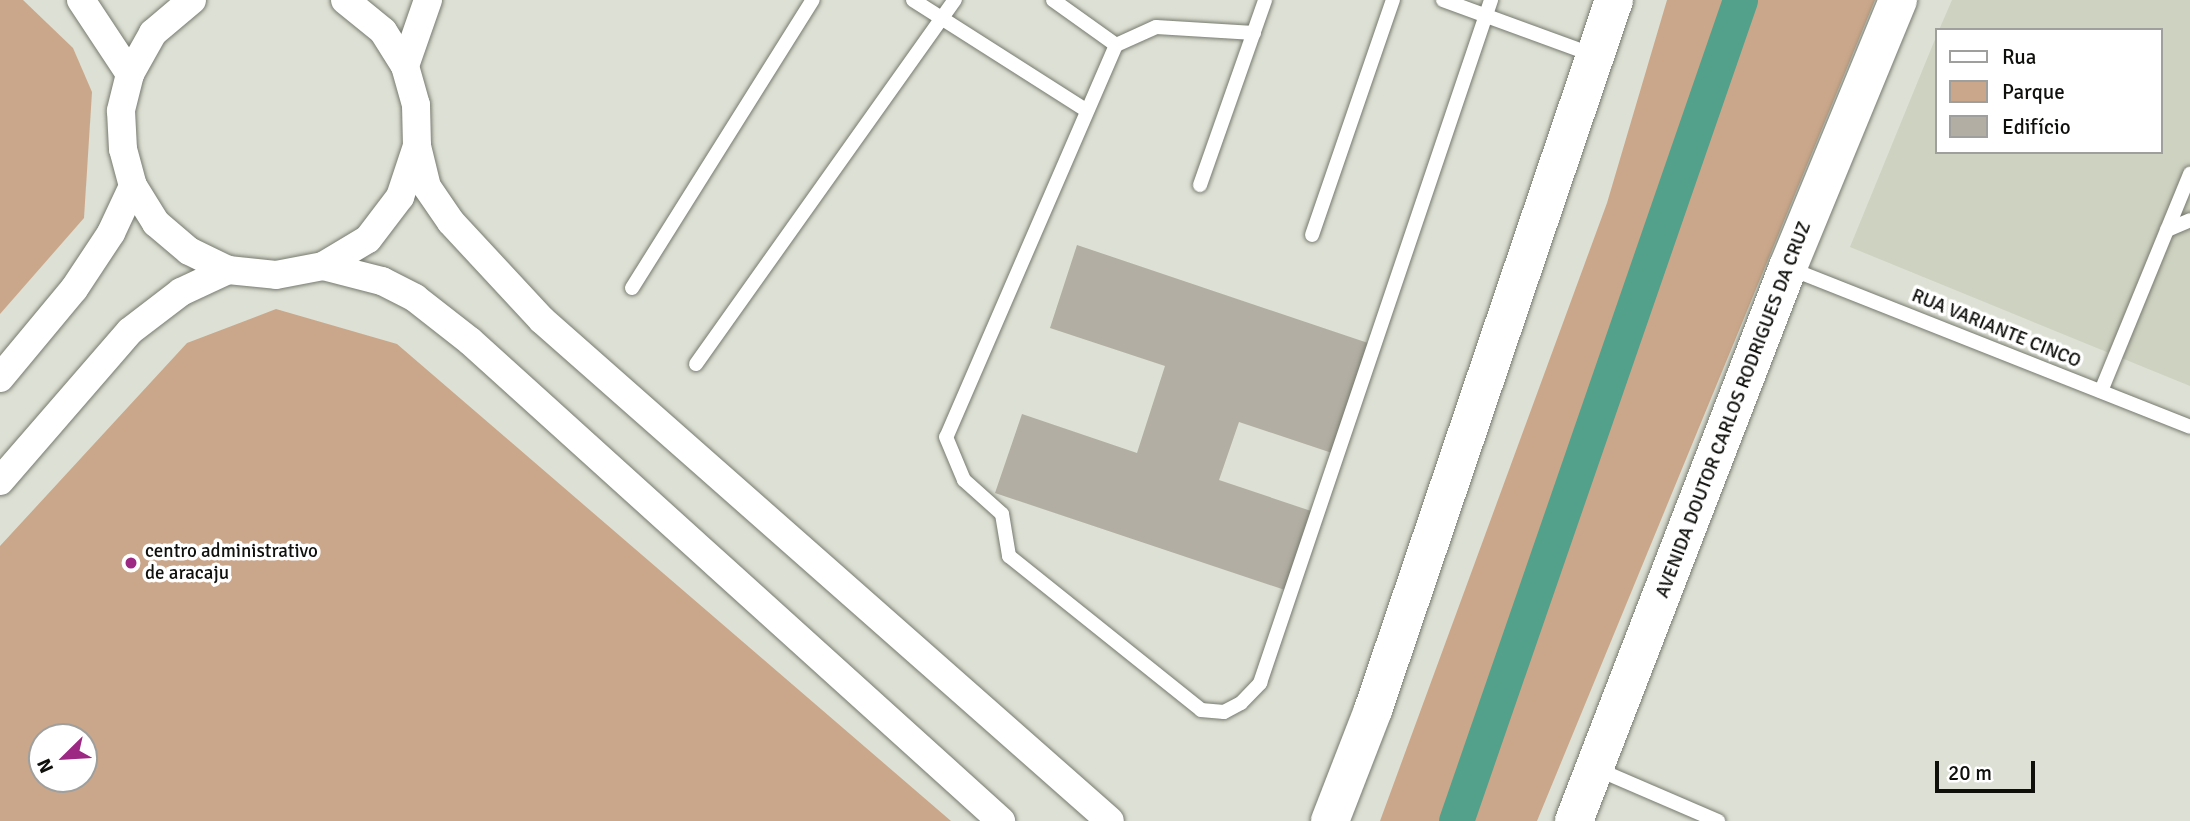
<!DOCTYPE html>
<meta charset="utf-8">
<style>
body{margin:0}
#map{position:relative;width:2190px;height:821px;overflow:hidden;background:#dde0d4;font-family:Signika,sans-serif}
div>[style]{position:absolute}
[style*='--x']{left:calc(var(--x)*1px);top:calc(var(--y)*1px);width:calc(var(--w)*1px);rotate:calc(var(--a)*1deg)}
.built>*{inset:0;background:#ced2c0}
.green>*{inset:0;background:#caa78a}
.canal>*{height:35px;margin:-17.5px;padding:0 17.5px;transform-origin:17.5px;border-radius:17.5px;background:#53a08b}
.building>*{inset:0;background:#b2aea3}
.roads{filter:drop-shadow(0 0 2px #777a6f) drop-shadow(0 0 2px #777a6f)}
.lane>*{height:14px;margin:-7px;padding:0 7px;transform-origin:7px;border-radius:7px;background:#fff}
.street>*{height:28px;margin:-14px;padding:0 14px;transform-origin:14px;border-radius:14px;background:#fff}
.secondary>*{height:38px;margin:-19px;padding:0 19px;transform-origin:19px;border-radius:19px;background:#fff}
.dots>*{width:19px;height:19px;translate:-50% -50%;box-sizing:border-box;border:4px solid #fff;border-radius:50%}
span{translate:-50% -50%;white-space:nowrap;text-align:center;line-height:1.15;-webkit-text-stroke:7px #fff;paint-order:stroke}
.street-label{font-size:19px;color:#0f100c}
.poi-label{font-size:19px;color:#0f100c}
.left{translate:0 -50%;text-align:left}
.legend{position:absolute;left:1935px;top:28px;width:228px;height:126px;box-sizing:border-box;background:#fff;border:2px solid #9f9f9e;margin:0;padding:9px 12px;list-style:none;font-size:21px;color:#0f100c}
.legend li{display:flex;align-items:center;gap:14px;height:35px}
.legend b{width:35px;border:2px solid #9f9f9e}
.north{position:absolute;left:28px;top:723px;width:70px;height:70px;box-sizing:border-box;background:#fff;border:2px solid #9f9f9e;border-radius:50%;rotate:246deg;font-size:19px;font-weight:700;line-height:28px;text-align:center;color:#0f100c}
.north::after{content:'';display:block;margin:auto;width:24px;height:32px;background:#9c2883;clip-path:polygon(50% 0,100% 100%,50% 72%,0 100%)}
.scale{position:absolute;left:1935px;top:761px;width:100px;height:32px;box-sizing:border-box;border:4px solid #0f100c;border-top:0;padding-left:9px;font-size:21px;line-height:24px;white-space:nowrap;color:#0f100c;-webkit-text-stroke:5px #fff;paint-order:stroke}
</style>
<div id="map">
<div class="built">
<i style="clip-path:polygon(1952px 0,2190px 0,2190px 386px,1850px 247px,1936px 37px,1936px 152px,2160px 152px,2160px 30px,1939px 30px)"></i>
</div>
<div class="green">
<i style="clip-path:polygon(0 0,23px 0,73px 48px,92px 92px,84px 218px,0 314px)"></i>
<i style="clip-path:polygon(1667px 0,1875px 0,1537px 821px,1380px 821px,1607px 203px)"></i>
<i style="clip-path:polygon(evenodd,276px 309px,397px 344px,951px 821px,0 821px,0 546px,187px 343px,276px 309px,84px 737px,84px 779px,42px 779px,42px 737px,84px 737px)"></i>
</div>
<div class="canal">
<i style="--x:1456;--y:821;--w:869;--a:-70.92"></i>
</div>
<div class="building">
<i style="clip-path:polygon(1077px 245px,1368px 343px,1332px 453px,1239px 422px,1219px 480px,1314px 512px,1288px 591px,995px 493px,1022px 414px,1137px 453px,1165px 366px,1050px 328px)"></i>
</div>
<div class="roads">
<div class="lane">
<i style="--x:913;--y:0;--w:206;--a:32.5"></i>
<i style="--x:1053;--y:0;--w:77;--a:35.5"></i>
<i style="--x:1443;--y:0;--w:160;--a:20.1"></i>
<i style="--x:1254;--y:33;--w:98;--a:-176.5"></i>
<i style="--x:1156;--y:27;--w:44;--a:155.8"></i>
<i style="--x:1116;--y:45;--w:427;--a:113.4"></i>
<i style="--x:946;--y:437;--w:47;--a:67.3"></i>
<i style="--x:964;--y:480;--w:51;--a:41.8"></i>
<i style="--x:1002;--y:514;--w:43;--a:80.5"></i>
<i style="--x:1009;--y:556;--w:246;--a:38.7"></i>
<i style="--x:1201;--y:710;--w:23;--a:5"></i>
<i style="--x:1224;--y:712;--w:19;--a:-28"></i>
<i style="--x:1241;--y:703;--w:28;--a:-46"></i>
<i style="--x:1260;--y:683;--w:721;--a:-71.31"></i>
<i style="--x:1200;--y:185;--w:196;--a:-70.6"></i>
<i style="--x:2167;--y:230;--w:25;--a:-23"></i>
<i style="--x:1312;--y:235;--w:249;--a:-71"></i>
<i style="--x:1789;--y:268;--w:431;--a:21.6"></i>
<i style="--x:632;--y:288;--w:340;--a:-57.9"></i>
<i style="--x:696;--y:364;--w:447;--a:-54.6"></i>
<i style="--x:2101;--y:391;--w:235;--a:-67.7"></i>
<i style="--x:1597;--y:769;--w:132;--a:23.3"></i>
</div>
<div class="street">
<i style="--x:81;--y:0;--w:89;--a:56.5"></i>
<i style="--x:192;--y:0;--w:51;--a:139.8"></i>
<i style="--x:153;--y:33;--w:47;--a:119.3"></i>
<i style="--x:130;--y:74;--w:38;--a:104"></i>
<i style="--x:121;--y:111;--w:38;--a:87"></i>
<i style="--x:123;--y:149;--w:38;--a:75"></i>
<i style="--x:133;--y:186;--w:44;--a:58.1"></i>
<i style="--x:156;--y:223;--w:43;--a:40.3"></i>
<i style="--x:189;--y:251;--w:43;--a:26"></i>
<i style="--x:228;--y:270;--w:48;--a:5.9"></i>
<i style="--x:276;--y:275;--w:48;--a:-10.8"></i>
<i style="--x:323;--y:266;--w:52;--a:-31"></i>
<i style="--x:368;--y:239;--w:53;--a:-52.7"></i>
<i style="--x:400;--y:197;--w:54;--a:-71.6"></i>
<i style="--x:417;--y:146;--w:41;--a:-91.4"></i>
<i style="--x:416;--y:105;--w:41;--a:-105.8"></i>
<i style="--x:405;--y:66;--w:41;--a:-122.2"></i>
<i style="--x:383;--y:31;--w:49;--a:-140.8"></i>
<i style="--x:405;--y:66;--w:70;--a:-70.8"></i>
<i style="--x:417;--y:146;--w:42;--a:76.3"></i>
<i style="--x:427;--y:187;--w:42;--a:55.6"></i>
<i style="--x:451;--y:222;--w:134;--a:47.1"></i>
<i style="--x:542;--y:320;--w:757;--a:41.41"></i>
<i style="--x:323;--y:266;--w:61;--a:14.3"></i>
<i style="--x:382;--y:281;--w:37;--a:27"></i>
<i style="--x:415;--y:298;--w:70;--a:38"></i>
<i style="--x:470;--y:341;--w:716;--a:42.11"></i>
<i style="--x:0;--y:378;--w:116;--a:-50.3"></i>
<i style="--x:74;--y:289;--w:67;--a:-56.5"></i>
<i style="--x:111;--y:233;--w:52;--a:-64.9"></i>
<i style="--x:0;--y:481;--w:198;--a:-49.1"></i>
<i style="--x:130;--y:331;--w:64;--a:-37.4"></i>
<i style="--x:181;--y:292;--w:52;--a:-25.1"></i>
</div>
<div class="secondary">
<i style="--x:1330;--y:821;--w:119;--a:-68.8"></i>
<i style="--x:1373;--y:710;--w:750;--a:-71.25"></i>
<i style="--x:1574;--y:821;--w:594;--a:-68.88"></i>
<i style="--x:1788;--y:267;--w:289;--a:-67.6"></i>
</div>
</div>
<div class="dots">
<i style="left:131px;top:563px;background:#9c2883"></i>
</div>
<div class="street-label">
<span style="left:1996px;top:329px;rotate:22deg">RUA VARIANTE CINCO</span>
<span style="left:1734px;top:410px;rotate:-69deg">AVENIDA DOUTOR CARLOS RODRIGUES DA CRUZ</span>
</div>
<div class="poi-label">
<span class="left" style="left:145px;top:563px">centro administrativo<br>de aracaju</span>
</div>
<ul class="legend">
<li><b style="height:9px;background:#fff"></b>Rua</li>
<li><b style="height:19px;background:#caa78a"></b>Parque</li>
<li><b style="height:19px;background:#b2aea3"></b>Edifício</li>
</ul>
<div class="north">N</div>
<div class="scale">20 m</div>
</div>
